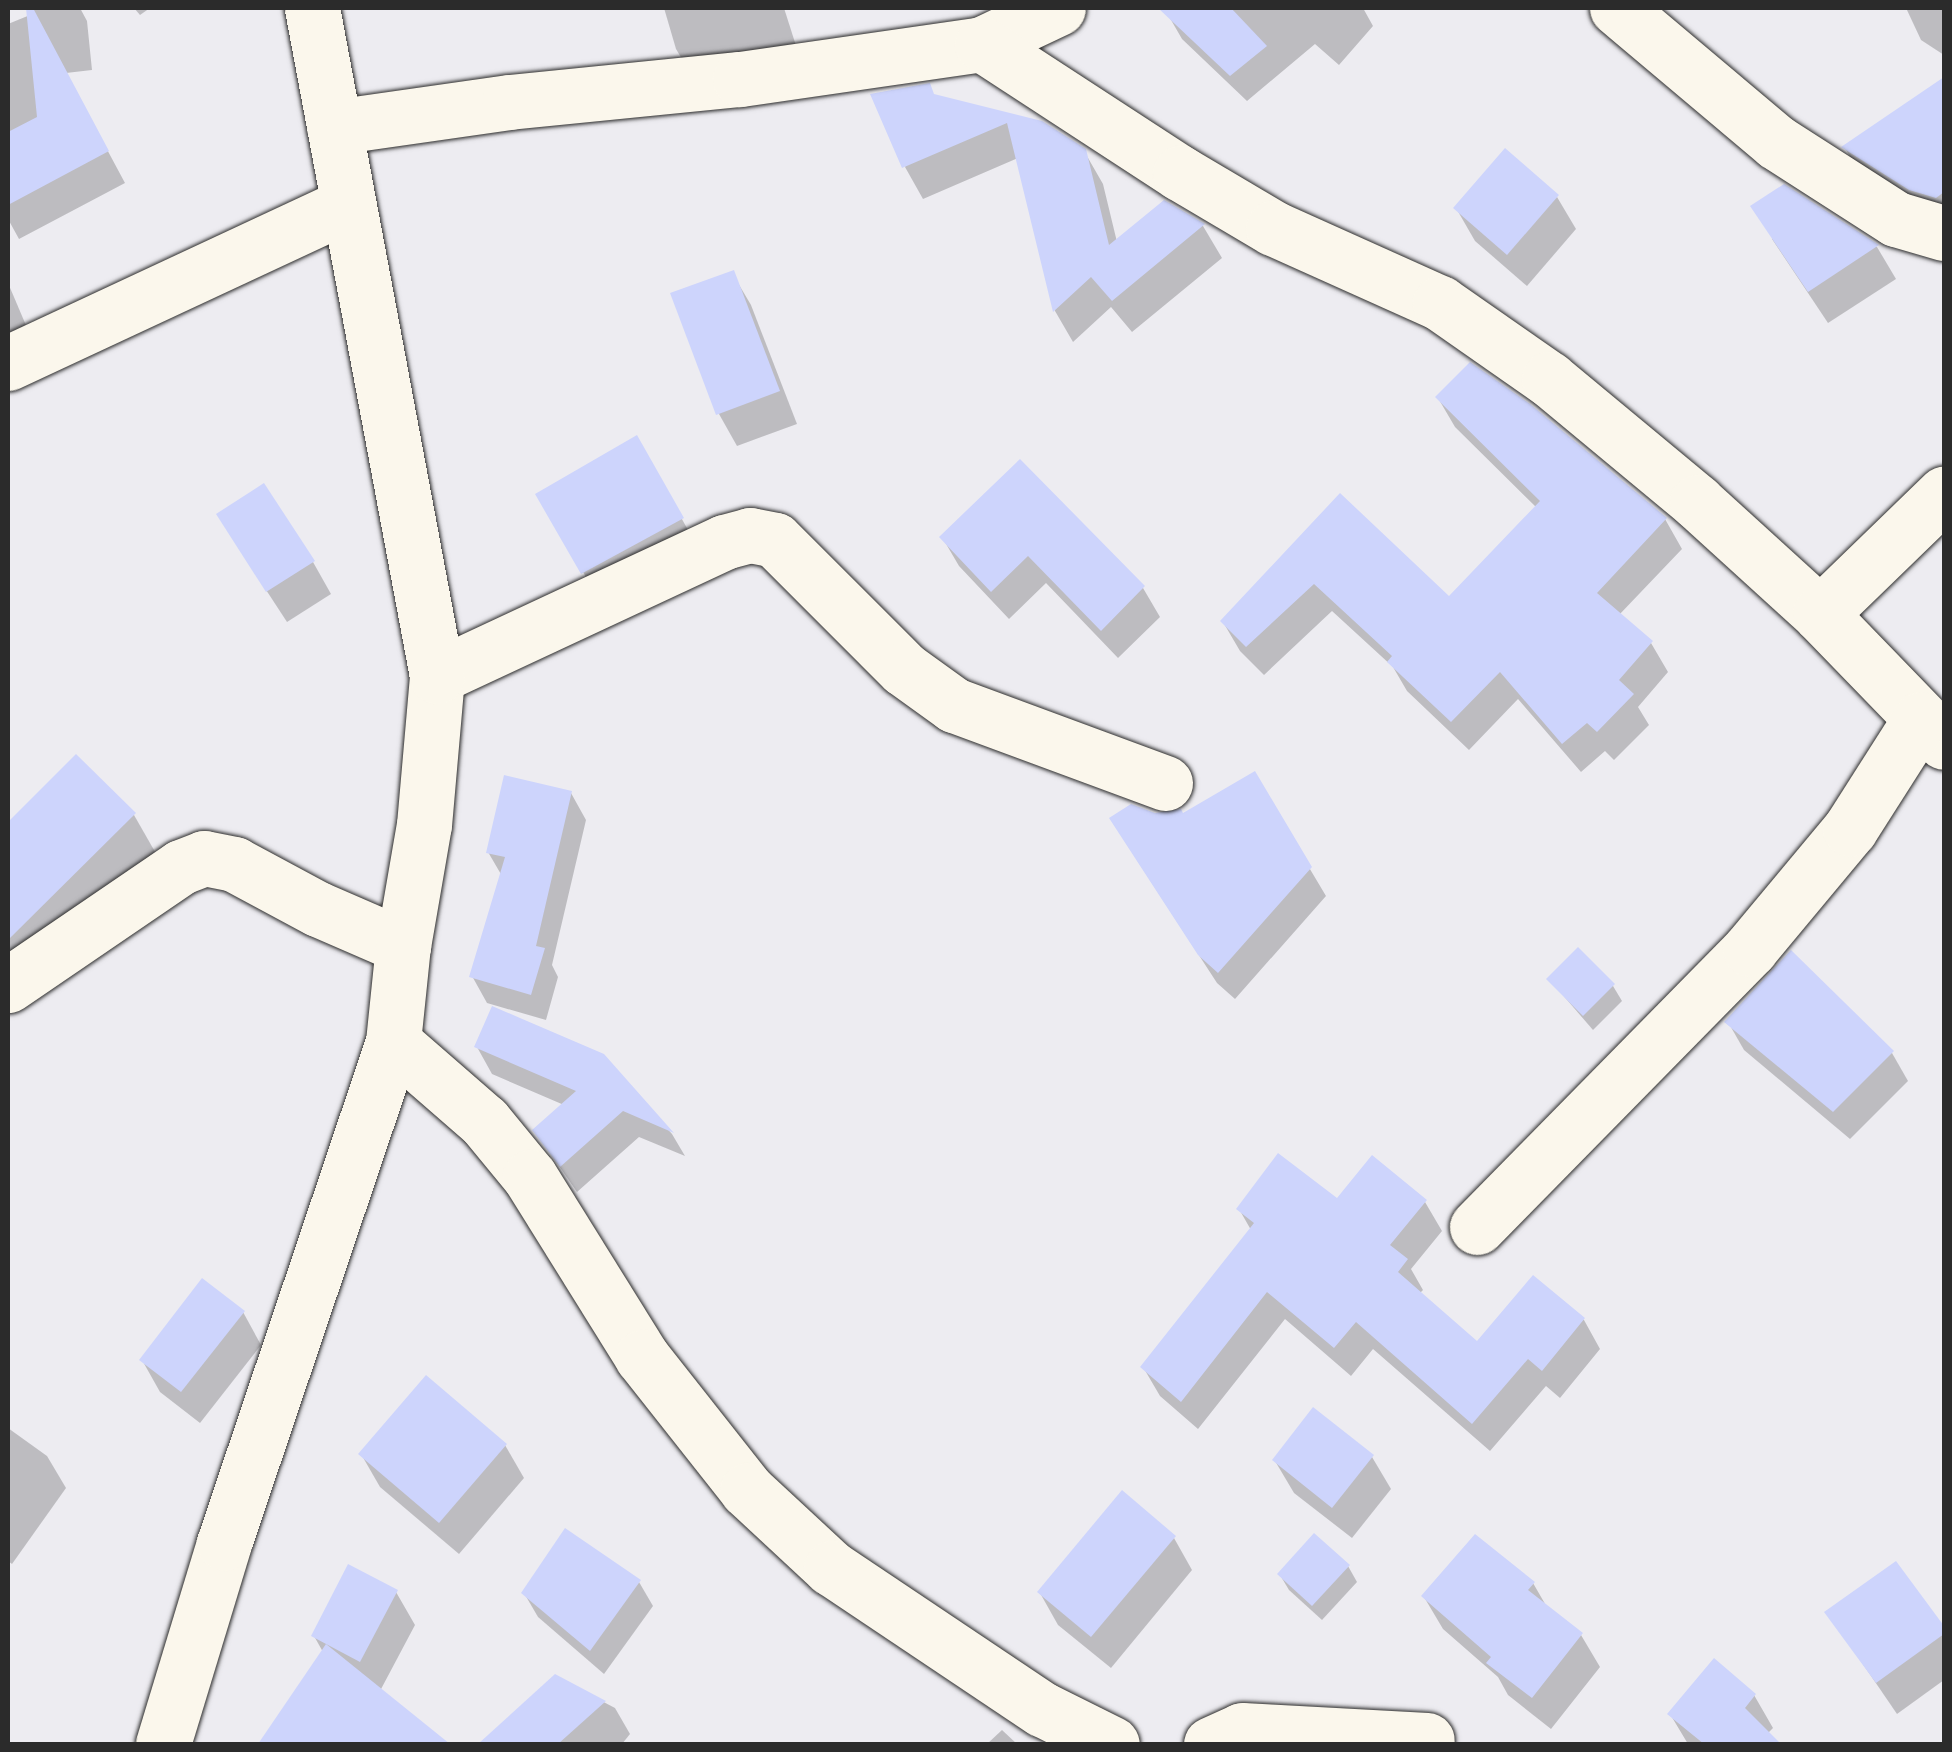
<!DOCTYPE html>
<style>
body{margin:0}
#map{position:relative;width:1952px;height:1752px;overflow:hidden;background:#edecf1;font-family:"Balsamiq Sans",sans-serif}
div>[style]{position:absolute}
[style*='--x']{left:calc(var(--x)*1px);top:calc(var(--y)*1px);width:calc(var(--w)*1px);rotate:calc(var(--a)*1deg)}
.shadow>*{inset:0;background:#0003}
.building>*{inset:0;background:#cdd4fc}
.roads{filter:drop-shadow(0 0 2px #2b2b2b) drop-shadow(0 0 2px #2b2b2b)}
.minor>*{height:55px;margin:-27.5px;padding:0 27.5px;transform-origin:27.5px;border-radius:27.5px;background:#fbf7ec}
span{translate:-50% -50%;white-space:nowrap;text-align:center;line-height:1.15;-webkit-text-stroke:10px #fbf7ec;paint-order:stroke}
.frame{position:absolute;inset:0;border:10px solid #2b2b2b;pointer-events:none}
</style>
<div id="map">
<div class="shadow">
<i style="clip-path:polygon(29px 8px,80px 8px,87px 21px,92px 70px,66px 73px,125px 183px,19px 239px,8px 219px,8px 24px,30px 15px)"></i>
<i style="clip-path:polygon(134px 8px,150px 8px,140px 15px)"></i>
<i style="clip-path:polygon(664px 8px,784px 8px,798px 52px,695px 81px,676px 49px)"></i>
<i style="clip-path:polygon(1172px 8px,1363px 8px,1373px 26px,1339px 65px,1315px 44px,1247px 101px,1182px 39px,1167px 13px)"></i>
<i style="clip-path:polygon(1906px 8px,1944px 8px,1944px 55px,1921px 40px)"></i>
<i style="clip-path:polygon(1944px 80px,1944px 226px,1863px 179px,1845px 148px)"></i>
<i style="clip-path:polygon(935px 96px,1084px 151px,1103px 184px,1117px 242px,1164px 203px,1203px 226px,1222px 258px,1132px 332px,1111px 307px,1073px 342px,1055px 311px,1018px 158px,923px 199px,905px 167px)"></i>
<i style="clip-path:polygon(1784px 187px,1877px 247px,1896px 279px,1828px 323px,1772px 239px)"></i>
<i style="clip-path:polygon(1557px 197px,1576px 229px,1527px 286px,1475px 241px,1456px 208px)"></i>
<i style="clip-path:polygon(732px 273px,751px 305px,797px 424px,737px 446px,719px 414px,674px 295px)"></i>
<i style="clip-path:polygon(8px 283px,28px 330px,8px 339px)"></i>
<i style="clip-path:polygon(1438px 398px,1665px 519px,1682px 549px,1619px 615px,1651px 643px,1668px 672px,1638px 707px,1649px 725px,1614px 760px,1605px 751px,1581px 772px,1518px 699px,1469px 750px,1407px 691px,1393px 667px,1332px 611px,1264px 675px,1240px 651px,1223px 622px,1340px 496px,1449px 600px,1537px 508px,1455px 427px)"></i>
<i style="clip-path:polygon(636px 438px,700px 551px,602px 605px,539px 495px)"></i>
<i style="clip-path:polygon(1020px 463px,1143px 588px,1160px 617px,1118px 658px,1046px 583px,1009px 619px,959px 566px,942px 537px)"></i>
<i style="clip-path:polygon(238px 547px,313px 562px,331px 594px,287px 622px)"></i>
<i style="clip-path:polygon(76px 757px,134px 815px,158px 857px,8px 1006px,8px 825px)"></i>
<i style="clip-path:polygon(1254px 775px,1326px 896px,1235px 999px,1217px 983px,1128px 846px,1155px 815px,1183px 816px)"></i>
<i style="clip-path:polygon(571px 793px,586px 820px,552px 965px,558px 977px,546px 1020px,487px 1003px,472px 976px,502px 876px,488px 852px)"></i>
<i style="clip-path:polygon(1549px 979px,1613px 986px,1622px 1001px,1593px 1030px)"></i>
<i style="clip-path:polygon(1728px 1022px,1892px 1053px,1908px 1081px,1850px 1139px,1744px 1050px)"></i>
<i style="clip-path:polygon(477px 1047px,602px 1056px,672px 1134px,685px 1156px,639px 1137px,577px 1192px,535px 1131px,564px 1105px,492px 1074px)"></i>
<i style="clip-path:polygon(1337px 1202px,1425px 1202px,1442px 1231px,1411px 1269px,1423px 1290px,1419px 1294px,1477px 1345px,1533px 1279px,1584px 1320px,1600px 1349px,1560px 1398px,1546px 1386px,1490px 1451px,1373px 1349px,1351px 1376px,1285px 1319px,1198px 1429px,1160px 1396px,1143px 1367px,1251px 1230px,1239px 1209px)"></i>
<i style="clip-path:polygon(243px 1312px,261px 1345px,200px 1423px,160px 1392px,142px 1360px)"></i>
<i style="clip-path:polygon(8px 1428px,47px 1456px,66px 1488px,12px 1564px,8px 1561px)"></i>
<i style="clip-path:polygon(505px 1445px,524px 1478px,459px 1554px,380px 1487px,361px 1454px)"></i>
<i style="clip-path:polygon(1372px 1457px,1391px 1489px,1352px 1538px,1294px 1493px,1275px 1461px)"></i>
<i style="clip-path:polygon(1174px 1538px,1192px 1570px,1111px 1668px,1058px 1625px,1040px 1593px)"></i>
<i style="clip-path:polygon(1895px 1564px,1944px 1630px,1944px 1680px,1897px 1714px,1828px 1613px)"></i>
<i style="clip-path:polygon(1348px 1566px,1357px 1582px,1322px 1620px,1289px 1590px,1280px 1575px)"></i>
<i style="clip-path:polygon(639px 1582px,653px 1606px,604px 1674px,538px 1617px,524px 1593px)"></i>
<i style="clip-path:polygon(1533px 1583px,1548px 1609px,1581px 1635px,1600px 1667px,1551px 1729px,1508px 1695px,1498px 1677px,1443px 1629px,1424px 1597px)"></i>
<i style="clip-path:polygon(396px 1592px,415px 1625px,380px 1691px,446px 1744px,282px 1744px,272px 1727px,323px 1652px,314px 1636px)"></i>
<i style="clip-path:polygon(556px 1677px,615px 1708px,630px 1734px,622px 1744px,502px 1744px,495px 1732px)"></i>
<i style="clip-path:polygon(1754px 1695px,1773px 1728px,1767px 1734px,1777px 1744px,1688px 1744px,1670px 1714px)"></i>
<i style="clip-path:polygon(1002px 1730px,1017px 1744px,987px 1744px)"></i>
</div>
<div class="building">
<i style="clip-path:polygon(26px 8px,33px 8px,109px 151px,8px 205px,8px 132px,37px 117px)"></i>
<i style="clip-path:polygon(1158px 8px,1231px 8px,1267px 46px,1230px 76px)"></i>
<i style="clip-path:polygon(1944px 77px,1944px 192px,1936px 198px,1909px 190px,1841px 147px)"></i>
<i style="clip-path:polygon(930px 83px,934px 94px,1042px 121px,1086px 149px,1109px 245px,1164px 200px,1205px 224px,1112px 301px,1091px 277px,1053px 312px,1007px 123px,902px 168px,870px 94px)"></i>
<i style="clip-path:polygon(1505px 148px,1559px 195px,1507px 255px,1453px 208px)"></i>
<i style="clip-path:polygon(1784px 184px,1879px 245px,1808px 292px,1750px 206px)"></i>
<i style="clip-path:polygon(734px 270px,780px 391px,716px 415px,670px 293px)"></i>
<i style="clip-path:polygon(1470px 362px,1530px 404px,1667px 518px,1597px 593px,1653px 641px,1619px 680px,1634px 694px,1597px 732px,1587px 723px,1562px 744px,1500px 672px,1451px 722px,1387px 662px,1392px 656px,1314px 584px,1246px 647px,1220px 621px,1340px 493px,1449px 596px,1540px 501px,1435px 397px)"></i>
<i style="clip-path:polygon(637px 435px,684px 518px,581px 574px,535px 494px)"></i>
<i style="clip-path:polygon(1020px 459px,1145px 586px,1101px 631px,1028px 556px,991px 592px,939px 537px)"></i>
<i style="clip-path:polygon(264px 483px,315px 561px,266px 592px,216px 514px)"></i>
<i style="clip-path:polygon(76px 754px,136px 813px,8px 940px,8px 822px)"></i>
<i style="clip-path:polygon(1255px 771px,1312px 867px,1218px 973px,1198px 955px,1109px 818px,1131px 804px,1155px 813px,1181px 809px,1183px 813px)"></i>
<i style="clip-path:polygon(504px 775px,572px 791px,536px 946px,545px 948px,531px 995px,469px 977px,505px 857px,486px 853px)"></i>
<i style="clip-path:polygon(1578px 947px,1615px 984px,1583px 1016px,1546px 979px)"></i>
<i style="clip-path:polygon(1791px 950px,1894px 1051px,1833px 1112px,1724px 1022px)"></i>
<i style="clip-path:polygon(492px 1006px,604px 1054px,674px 1133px,623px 1111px,560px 1167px,532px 1130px,576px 1091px,474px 1047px)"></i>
<i style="clip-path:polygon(1278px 1153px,1337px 1198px,1372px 1155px,1427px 1200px,1390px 1245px,1408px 1259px,1398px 1272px,1477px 1341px,1533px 1275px,1585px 1318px,1542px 1371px,1528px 1359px,1472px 1424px,1356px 1322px,1334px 1348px,1267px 1292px,1181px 1402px,1140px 1367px,1254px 1223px,1236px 1209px)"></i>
<i style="clip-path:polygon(202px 1278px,245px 1311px,181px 1392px,139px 1360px)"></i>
<i style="clip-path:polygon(426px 1375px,507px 1444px,439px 1523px,358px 1454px)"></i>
<i style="clip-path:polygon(1313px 1407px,1374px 1455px,1332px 1508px,1272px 1460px)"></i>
<i style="clip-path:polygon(1122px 1490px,1176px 1536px,1091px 1637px,1037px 1592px)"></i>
<i style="clip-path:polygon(565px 1528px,641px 1580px,590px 1651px,521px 1593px)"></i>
<i style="clip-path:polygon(1314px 1533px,1350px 1565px,1312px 1606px,1277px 1574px)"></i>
<i style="clip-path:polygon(1475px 1534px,1535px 1582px,1528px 1590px,1583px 1633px,1532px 1698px,1486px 1663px,1491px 1657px,1421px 1596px)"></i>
<i style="clip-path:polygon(1896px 1561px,1944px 1626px,1944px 1634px,1876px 1683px,1824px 1612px)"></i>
<i style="clip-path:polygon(348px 1564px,398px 1590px,360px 1662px,311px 1636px)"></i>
<i style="clip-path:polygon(326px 1644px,450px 1744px,258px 1744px)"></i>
<i style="clip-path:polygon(1714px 1658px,1756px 1694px,1745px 1708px,1781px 1744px,1704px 1744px,1667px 1714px)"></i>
<i style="clip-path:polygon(555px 1674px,606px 1701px,558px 1744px,478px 1744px)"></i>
</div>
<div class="roads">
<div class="minor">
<i style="--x:1617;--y:8;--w:208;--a:40.1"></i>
<i style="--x:1776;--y:142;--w:143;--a:32.7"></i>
<i style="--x:1896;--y:219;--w:50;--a:16.3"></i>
<i style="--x:982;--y:44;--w:84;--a:-25.3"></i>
<i style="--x:334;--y:127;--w:177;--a:-8.1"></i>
<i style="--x:509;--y:102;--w:232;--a:-5.7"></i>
<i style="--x:740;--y:79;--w:245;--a:-8.2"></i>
<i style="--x:982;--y:44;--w:236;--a:33.1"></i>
<i style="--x:1180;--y:173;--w:108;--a:30.6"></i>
<i style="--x:1273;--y:228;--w:183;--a:24.2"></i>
<i style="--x:1440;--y:303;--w:133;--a:34.9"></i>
<i style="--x:1549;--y:379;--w:192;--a:39.7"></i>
<i style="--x:1697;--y:502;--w:166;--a:42.3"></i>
<i style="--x:1820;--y:614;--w:178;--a:45.9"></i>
<i style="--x:8;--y:363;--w:374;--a:-25"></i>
<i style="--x:1820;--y:614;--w:173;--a:-44.1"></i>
<i style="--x:437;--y:676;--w:317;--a:-25"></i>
<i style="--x:724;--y:542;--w:27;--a:-15"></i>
<i style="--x:750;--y:535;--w:25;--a:11"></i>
<i style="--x:775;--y:540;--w:182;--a:45"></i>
<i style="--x:904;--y:669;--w:62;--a:35.8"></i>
<i style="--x:954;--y:705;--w:225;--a:20.3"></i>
<i style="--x:8;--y:985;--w:209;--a:-34.3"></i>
<i style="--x:181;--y:867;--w:25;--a:-21"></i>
<i style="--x:204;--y:858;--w:31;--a:11"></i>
<i style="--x:234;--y:864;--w:95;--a:28.2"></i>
<i style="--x:318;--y:909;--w:93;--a:23.5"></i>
<i style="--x:393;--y:1042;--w:121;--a:41"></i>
<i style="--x:484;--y:1121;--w:72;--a:50.6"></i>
<i style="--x:530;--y:1177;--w:212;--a:58.1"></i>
<i style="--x:642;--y:1357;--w:169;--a:51.7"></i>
<i style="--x:747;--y:1490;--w:115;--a:42.9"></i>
<i style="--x:831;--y:1568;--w:254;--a:33.8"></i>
<i style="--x:1042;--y:1709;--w:78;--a:26.6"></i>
<i style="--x:1477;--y:1227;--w:390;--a:-45.5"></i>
<i style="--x:1750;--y:949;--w:156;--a:-50.2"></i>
<i style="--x:1850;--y:829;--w:130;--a:-57.5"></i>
<i style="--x:163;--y:1744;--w:210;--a:-73.1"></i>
<i style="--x:224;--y:1543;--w:529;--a:-71.36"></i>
<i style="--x:393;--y:1042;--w:97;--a:-84.1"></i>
<i style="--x:403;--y:946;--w:123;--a:-80.2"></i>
<i style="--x:424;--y:825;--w:150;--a:-85"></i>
<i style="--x:437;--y:676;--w:680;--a:-100.6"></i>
<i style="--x:1211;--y:1744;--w:34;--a:-24"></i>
<i style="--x:1242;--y:1730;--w:185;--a:3.1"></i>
</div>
</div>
<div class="frame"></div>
</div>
